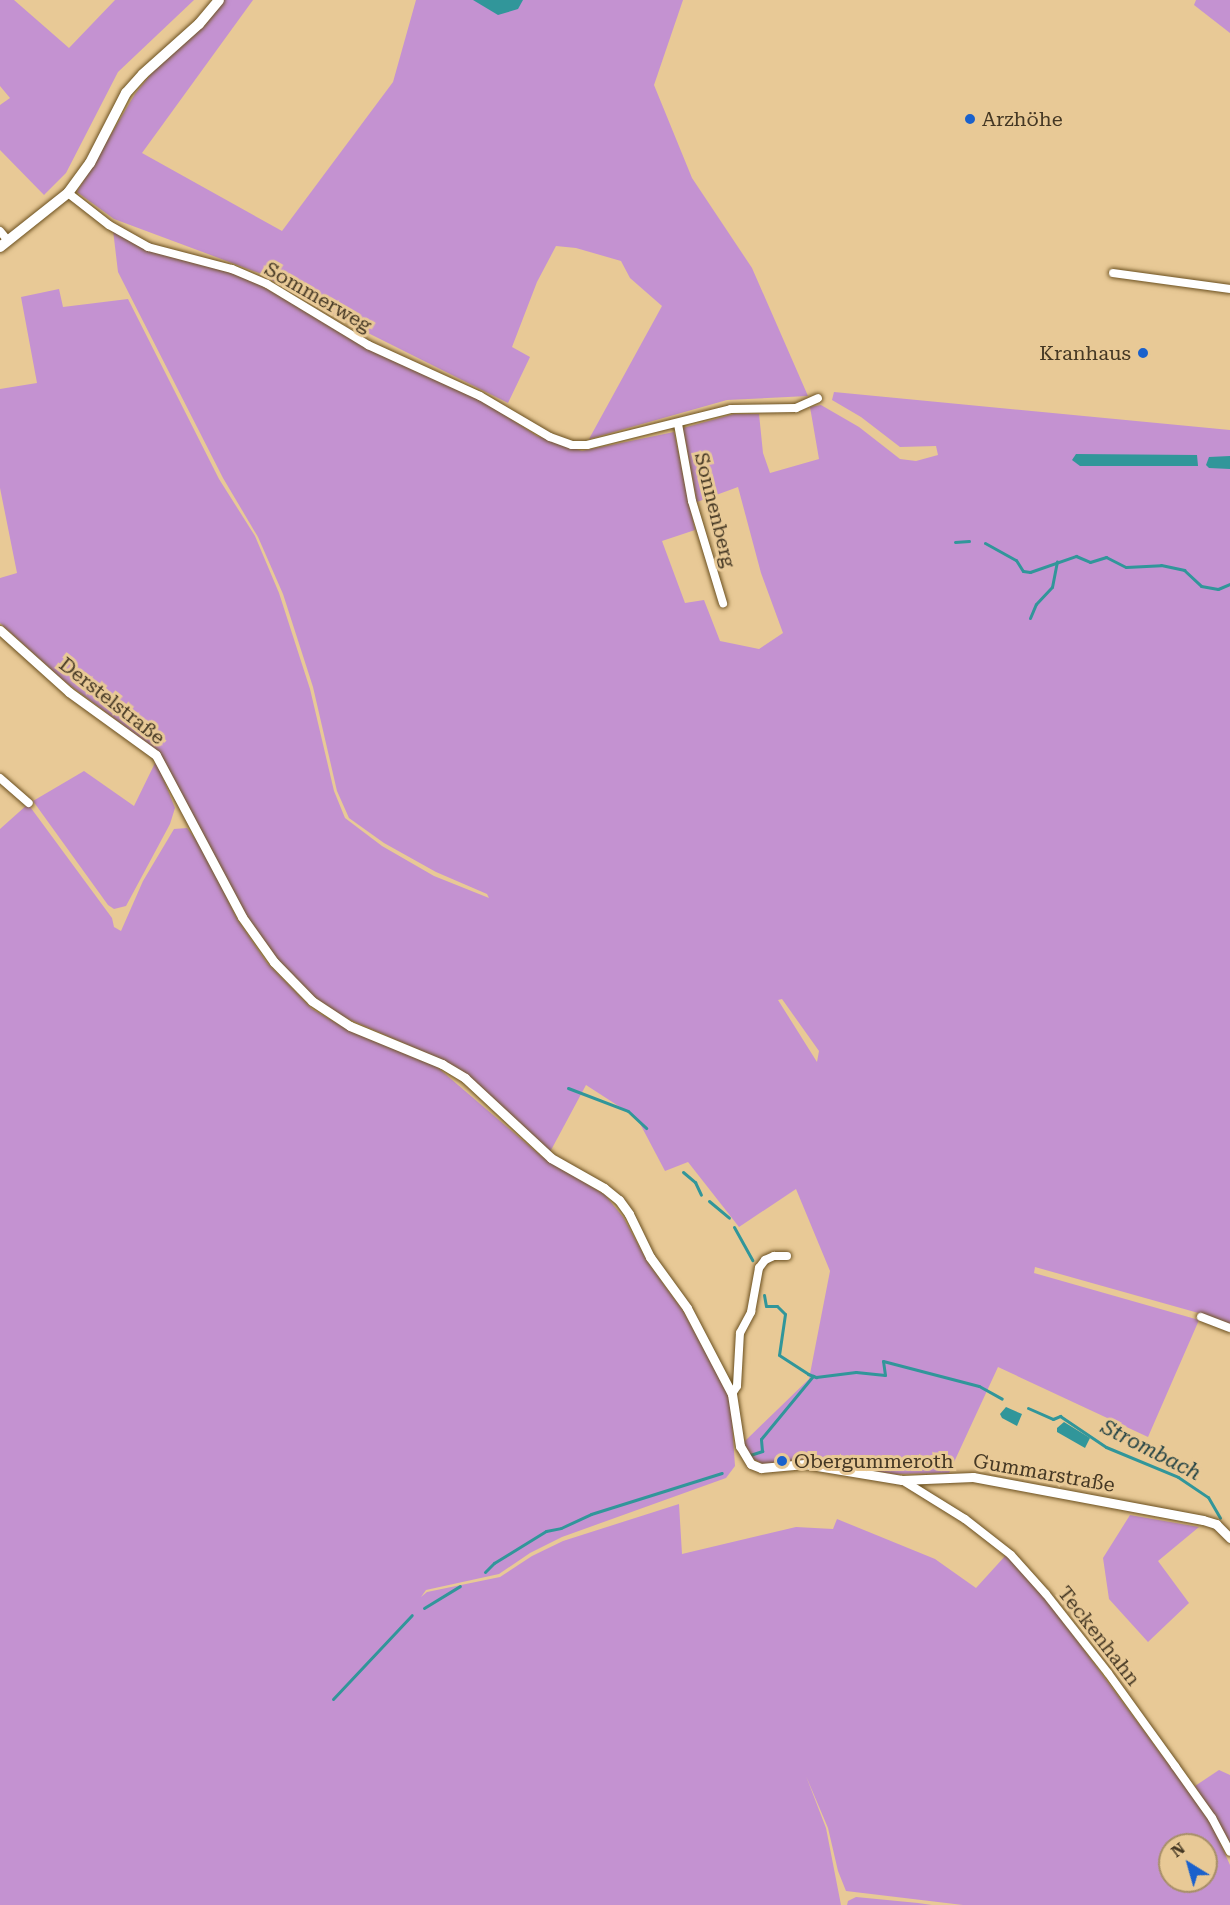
<!DOCTYPE html>
<meta charset="utf-8">
<style>
body{margin:0}
#map{position:relative;width:1230px;height:1905px;overflow:hidden;background:#e8c996;font-family:"Roboto Serif",serif}
div>[style]{position:absolute}
[style*='--x']{left:calc(var(--x)*1px);top:calc(var(--y)*1px);width:calc(var(--w)*1px);rotate:calc(var(--a)*1deg)}
.green>*{inset:0;background:#c492d1}
.water>*{inset:0;background:#31969a}
.stream>*{height:3px;margin:-1.5px;padding:0 1.5px;transform-origin:1.5px;border-radius:1.5px;background:#31969a}
.roads{filter:drop-shadow(0 0 2px #6b501f) drop-shadow(0 0 2px #6b501f)}
.minor>*{height:8px;margin:-4px;padding:0 4px;transform-origin:4px;border-radius:4px;background:#fff}
.tertiary>*{height:9px;margin:-4.5px;padding:0 4.5px;transform-origin:4.5px;border-radius:4.5px;background:#fff}
.secondary>*{height:10px;margin:-5px;padding:0 5px;transform-origin:5px;border-radius:5px;background:#fff}
.dots>*{width:16px;height:16px;translate:-50% -50%;box-sizing:border-box;border:3px solid #e8c996;border-radius:50%}
span{translate:-50% -50%;white-space:nowrap;text-align:center;line-height:1.15;-webkit-text-stroke:6px #e8c996;paint-order:stroke}
.poi-label{font-size:20px;color:#453824}
.left{translate:0 -50%;text-align:left}
.right{translate:-100% -50%;text-align:right}
.street-label{font-size:20px;color:#453824}
.water-label{font-size:21px;color:#254445;font-style:italic}
.north{position:absolute;left:1158px;top:1833px;width:60px;height:60px;box-sizing:border-box;background:#e8c996;border:2px solid #a78f68;border-radius:50%;rotate:323deg;font-size:16px;font-weight:700;line-height:24px;text-align:center;color:#453824}
.north::after{content:'';display:block;margin:auto;width:21px;height:27px;background:#1a61cc;clip-path:polygon(50% 0,100% 100%,50% 72%,0 100%)}
</style>
<div id="map">
<div class="green">
<i style="clip-path:polygon(0 0,14px 0,69px 48px,115px 0,194px 0,118px 72px,66px 173px,44px 195px,0 150px,0 105px,10px 98px,0 86px)"></i>
<i style="clip-path:polygon(224px 0,253px 0,142px 153px,282px 231px,393px 82px,416px 0,683px 0,654px 85px,692px 178px,752px 268px,808px 396px,727px 400px,589px 439px,662px 306px,630px 278px,621px 261px,576px 248px,556px 246px,537px 282px,512px 347px,530px 357px,508px 403px,366px 332px,259px 273px,114px 219px,77px 192px,135px 94px,152px 73px,206px 24px)"></i>
<i style="clip-path:polygon(1196px 0,1230px 0,1230px 33px,1194px 5px)"></i>
<i style="clip-path:polygon(evenodd,113px 230px,248px 278px,368px 347px,478px 398px,537px 436px,582px 451px,674px 432px,695px 530px,662px 541px,685px 603px,704px 600px,720px 641px,759px 649px,783px 633px,761px 573px,738px 487px,697px 502px,683px 428px,734px 414px,759px 414px,763px 453px,770px 473px,819px 459px,810px 407px,821px 405px,859px 427px,900px 459px,916px 461px,938px 455px,936px 446px,900px 447px,861px 417px,832px 400px,834px 392px,1230px 430px,1230px 1324px,1202px 1314px,1035px 1267px,1034px 1273px,1199px 1320px,1148px 1437px,998px 1367px,949px 1473px,894px 1474px,802px 1459px,763px 1464px,750px 1457px,744px 1442px,809px 1379px,830px 1271px,796px 1189px,739px 1227px,688px 1162px,665px 1171px,637px 1118px,586px 1085px,550px 1152px,445px 1061px,344px 1017px,311px 995px,278px 960px,246px 915px,159px 752px,63px 680px,0 623px,0 578px,17px 573px,0 488px,0 389px,37px 383px,21px 297px,59px 289px,63px 307px,128px 299px,219px 479px,255px 536px,279px 593px,310px 689px,334px 791px,345px 818px,382px 846px,434px 876px,489px 898px,487px 894px,436px 872px,384px 843px,349px 818px,337px 791px,313px 687px,283px 594px,258px 537px,223px 478px,118px 272px,113px 230px,782px 999px,819px 1051px,817px 1062px,778px 1000px,782px 999px)"></i>
<i style="clip-path:polygon(156px 761px,175px 808px,170px 824px,126px 906px,114px 909px,108px 905px,33px 801px,84px 771px,134px 806px)"></i>
<i style="clip-path:polygon(evenodd,28px 804px,112px 918px,114px 927px,121px 931px,143px 881px,174px 829px,187px 828px,202px 848px,237px 919px,267px 963px,312px 1009px,350px 1031px,437px 1067px,541px 1156px,605px 1195px,623px 1217px,648px 1263px,683px 1311px,727px 1392px,731px 1407px,735px 1466px,726px 1478px,562px 1537px,530px 1553px,499px 1574px,426px 1590px,421px 1597px,427px 1592px,500px 1577px,532px 1556px,563px 1541px,679px 1504px,682px 1554px,796px 1527px,833px 1529px,837px 1519px,935px 1559px,976px 1588px,1006px 1555px,1044px 1596px,1209px 1819px,1230px 1865px,1230px 1905px,963px 1905px,846px 1891px,838px 1871px,828px 1828px,806px 1776px,826px 1828px,841px 1905px,0 1905px,0 829px,28px 804px,1170px 1845px,1206px 1845px,1206px 1881px,1170px 1881px,1170px 1845px)"></i>
<i style="clip-path:polygon(1130px 1515px,1199px 1527px,1158px 1561px,1189px 1603px,1148px 1642px,1109px 1599px,1103px 1558px)"></i>
<i style="clip-path:polygon(1219px 1770px,1230px 1775px,1230px 1843px,1195px 1786px)"></i>
<i style="clip-path:polygon(856px 1897px,918px 1903px,932px 1905px,847px 1905px,848px 1901px)"></i>
</div>
<div class="water">
<i style="clip-path:polygon(473px 0,523px 0,518px 9px,498px 15px)"></i>
<i style="clip-path:polygon(1076px 454px,1197px 455px,1198px 466px,1080px 466px,1072px 460px)"></i>
<i style="clip-path:polygon(1230px 456px,1230px 469px,1209px 468px,1206px 465px,1209px 457px)"></i>
<i style="clip-path:polygon(1006px 1407px,1022px 1414px,1017px 1426px,1002px 1418px,1000px 1414px)"></i>
<i style="clip-path:polygon(1064px 1422px,1090px 1438px,1085px 1448px,1057px 1432px,1057px 1428px)"></i>
</div>
<div class="stream">
<i style="--x:955;--y:542;--w:14;--a:-4"></i>
<i style="--x:985;--y:543;--w:35;--a:29"></i>
<i style="--x:1016;--y:560;--w:13;--a:58"></i>
<i style="--x:1023;--y:571;--w:7;--a:8"></i>
<i style="--x:1030;--y:572;--w:49;--a:-19.2"></i>
<i style="--x:1076;--y:556;--w:15;--a:23"></i>
<i style="--x:1090;--y:562;--w:17;--a:-17"></i>
<i style="--x:1106;--y:557;--w:22;--a:27"></i>
<i style="--x:1126;--y:567;--w:35;--a:-3"></i>
<i style="--x:1161;--y:565;--w:24;--a:12"></i>
<i style="--x:1184;--y:570;--w:23;--a:43"></i>
<i style="--x:1201;--y:586;--w:17;--a:10"></i>
<i style="--x:1218;--y:589;--w:13;--a:-23"></i>
<i style="--x:1030;--y:618;--w:15;--a:-67"></i>
<i style="--x:1036;--y:604;--w:23;--a:-47"></i>
<i style="--x:1052;--y:587;--w:26;--a:-79"></i>
<i style="--x:568;--y:1088;--w:64;--a:21"></i>
<i style="--x:628;--y:1111;--w:25;--a:43"></i>
<i style="--x:683;--y:1172;--w:16;--a:40"></i>
<i style="--x:695;--y:1182;--w:14;--a:65"></i>
<i style="--x:709;--y:1201;--w:26;--a:40"></i>
<i style="--x:734;--y:1227;--w:38;--a:61"></i>
<i style="--x:764;--y:1295;--w:11;--a:80"></i>
<i style="--x:766;--y:1306;--w:11;--a:0"></i>
<i style="--x:777;--y:1306;--w:11;--a:45"></i>
<i style="--x:785;--y:1314;--w:41;--a:98.3"></i>
<i style="--x:779;--y:1355;--w:35;--a:33"></i>
<i style="--x:808;--y:1374;--w:9;--a:21"></i>
<i style="--x:816;--y:1377;--w:40;--a:-7.1"></i>
<i style="--x:856;--y:1372;--w:29;--a:6"></i>
<i style="--x:885;--y:1375;--w:14;--a:-98"></i>
<i style="--x:883;--y:1361;--w:99;--a:14.6"></i>
<i style="--x:979;--y:1386;--w:26;--a:29"></i>
<i style="--x:1028;--y:1408;--w:27;--a:24"></i>
<i style="--x:1053;--y:1419;--w:8;--a:-23"></i>
<i style="--x:1060;--y:1416;--w:55;--a:34"></i>
<i style="--x:1106;--y:1447;--w:78;--a:22.6"></i>
<i style="--x:1178;--y:1477;--w:36;--a:34"></i>
<i style="--x:1208;--y:1497;--w:24;--a:60"></i>
<i style="--x:750;--y:1455;--w:13;--a:-18"></i>
<i style="--x:762;--y:1451;--w:12;--a:-95"></i>
<i style="--x:761;--y:1439;--w:82;--a:-50.5"></i>
<i style="--x:485;--y:1572;--w:13;--a:-45"></i>
<i style="--x:494;--y:1563;--w:61;--a:-31.6"></i>
<i style="--x:546;--y:1531;--w:15;--a:-11"></i>
<i style="--x:561;--y:1528;--w:33;--a:-25"></i>
<i style="--x:591;--y:1514;--w:137;--a:-17.4"></i>
<i style="--x:424;--y:1608;--w:42;--a:-31.4"></i>
<i style="--x:333;--y:1699;--w:115;--a:-46.8"></i>
</div>
<div class="roads">
<div class="minor">
<i style="--x:68;--y:193;--w:52;--a:38"></i>
<i style="--x:109;--y:225;--w:45;--a:29.4"></i>
<i style="--x:148;--y:247;--w:87;--a:14.7"></i>
<i style="--x:232;--y:269;--w:38;--a:23"></i>
<i style="--x:267;--y:284;--w:118;--a:31.1"></i>
<i style="--x:368;--y:345;--w:123;--a:24.5"></i>
<i style="--x:480;--y:396;--w:81;--a:30.4"></i>
<i style="--x:550;--y:437;--w:23;--a:20"></i>
<i style="--x:572;--y:445;--w:15;--a:0"></i>
<i style="--x:587;--y:445;--w:148;--a:-14"></i>
<i style="--x:731;--y:409;--w:65;--a:-0.9"></i>
<i style="--x:796;--y:408;--w:24;--a:-24"></i>
<i style="--x:0;--y:231;--w:13;--a:51"></i>
<i style="--x:1113;--y:273;--w:118;--a:7.8"></i>
<i style="--x:678;--y:424;--w:78;--a:79.7"></i>
<i style="--x:692;--y:501;--w:107;--a:73.1"></i>
<i style="--x:0;--y:778;--w:38;--a:41"></i>
<i style="--x:1201;--y:1317;--w:31;--a:21"></i>
<i style="--x:732;--y:1394;--w:9;--a:-58"></i>
<i style="--x:737;--y:1386;--w:53;--a:-86.8"></i>
<i style="--x:740;--y:1333;--w:24;--a:-62"></i>
<i style="--x:751;--y:1312;--w:45;--a:-79.7"></i>
<i style="--x:759;--y:1268;--w:10;--a:-53"></i>
<i style="--x:765;--y:1260;--w:10;--a:-24"></i>
<i style="--x:774;--y:1256;--w:13;--a:0"></i>
<i style="--x:902;--y:1480;--w:74;--a:31.8"></i>
<i style="--x:965;--y:1519;--w:58;--a:38"></i>
<i style="--x:1011;--y:1555;--w:52;--a:48.1"></i>
<i style="--x:1046;--y:1594;--w:100;--a:51.9"></i>
<i style="--x:1108;--y:1673;--w:115;--a:54.2"></i>
<i style="--x:1175;--y:1766;--w:64;--a:54.6"></i>
<i style="--x:1212;--y:1818;--w:38;--a:62"></i>
</div>
<div class="tertiary">
<i style="--x:0;--y:630;--w:93;--a:41.9"></i>
<i style="--x:69;--y:692;--w:107;--a:35.9"></i>
<i style="--x:156;--y:755;--w:183;--a:62"></i>
<i style="--x:242;--y:917;--w:55;--a:54.6"></i>
<i style="--x:274;--y:962;--w:54;--a:45.7"></i>
<i style="--x:312;--y:1001;--w:45;--a:33.3"></i>
<i style="--x:350;--y:1026;--w:100;--a:22.4"></i>
<i style="--x:442;--y:1064;--w:27;--a:31"></i>
<i style="--x:465;--y:1078;--w:117;--a:42.9"></i>
<i style="--x:551;--y:1158;--w:61;--a:29.5"></i>
<i style="--x:604;--y:1188;--w:19;--a:39"></i>
<i style="--x:619;--y:1200;--w:17;--a:54"></i>
<i style="--x:629;--y:1214;--w:48;--a:64"></i>
<i style="--x:650;--y:1257;--w:63;--a:54"></i>
<i style="--x:687;--y:1308;--w:97;--a:62.4"></i>
<i style="--x:732;--y:1394;--w:53;--a:81.3"></i>
<i style="--x:740;--y:1446;--w:21;--a:59"></i>
<i style="--x:751;--y:1464;--w:11;--a:22"></i>
<i style="--x:761;--y:1468;--w:44;--a:-5.2"></i>
<i style="--x:805;--y:1464;--w:98;--a:9.4"></i>
<i style="--x:902;--y:1480;--w:71;--a:-2.4"></i>
<i style="--x:973;--y:1477;--w:234;--a:10.6"></i>
<i style="--x:1203;--y:1520;--w:14;--a:17"></i>
<i style="--x:1216;--y:1524;--w:20;--a:45"></i>
</div>
<div class="secondary">
<i style="--x:0;--y:247;--w:87;--a:-38.5"></i>
<i style="--x:68;--y:193;--w:37;--a:-54"></i>
<i style="--x:90;--y:163;--w:79;--a:-62.8"></i>
<i style="--x:126;--y:93;--w:25;--a:-48"></i>
<i style="--x:143;--y:74;--w:75;--a:-41.8"></i>
<i style="--x:199;--y:24;--w:31;--a:-50"></i>
</div>
</div>
<div class="dots">
<i style="left:970px;top:119px;background:#1a61cc"></i>
<i style="left:1143px;top:353px;background:#1a61cc"></i>
<i style="left:782px;top:1461px;background:#1a61cc"></i>
</div>
<div class="poi-label">
<span class="left" style="left:982px;top:119px">Arzhöhe</span>
<span class="right" style="left:1131px;top:353px">Kranhaus</span>
<span class="left" style="left:794px;top:1461px">Obergummeroth</span>
</div>
<div class="street-label">
<span style="left:318px;top:297px;rotate:30deg">Sommerweg</span>
<span style="left:715px;top:510px;rotate:76deg">Sonnenberg</span>
<span style="left:112px;top:701px;rotate:38deg">Derstelstraße</span>
<span style="left:1044px;top:1473px;rotate:10deg">Gummarstraße</span>
<span style="left:1099px;top:1636px;rotate:52deg">Teckenhahn</span>
</div>
<div class="water-label">
<span style="left:1151px;top:1450px;rotate:27deg">Strombach</span>
</div>
<div class="north">N</div>
</div>
